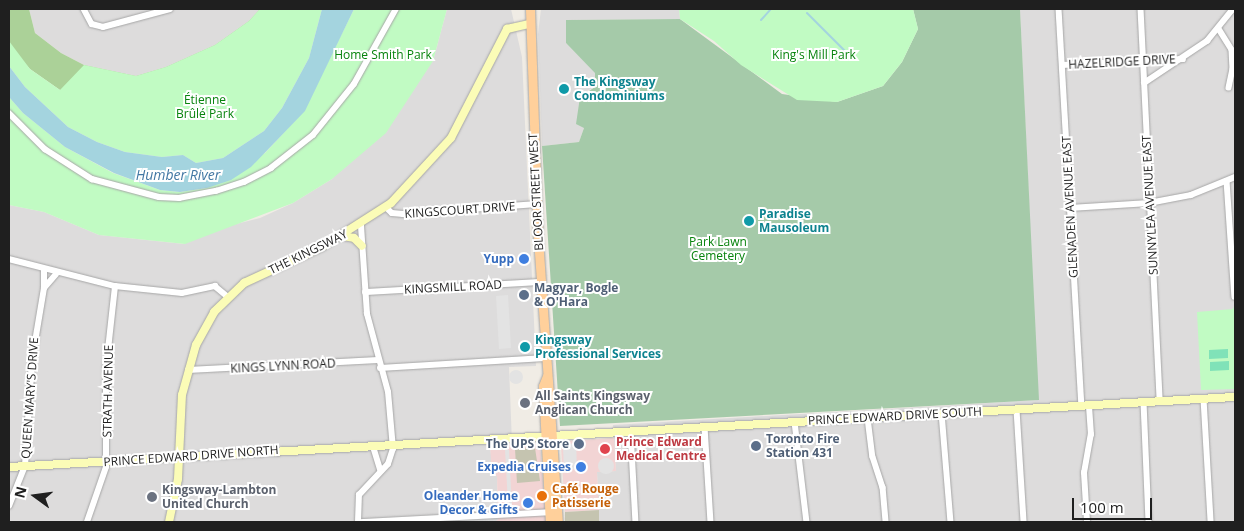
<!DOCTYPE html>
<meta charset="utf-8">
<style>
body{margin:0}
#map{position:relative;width:1244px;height:531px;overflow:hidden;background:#f0ece5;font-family:"Open Sans",sans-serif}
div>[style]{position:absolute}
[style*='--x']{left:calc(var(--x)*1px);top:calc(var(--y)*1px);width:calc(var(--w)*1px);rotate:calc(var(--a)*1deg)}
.residential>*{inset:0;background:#dddcdc}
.commercial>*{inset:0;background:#f2d4d4}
.construction>*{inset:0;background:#c5c4b0}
.forest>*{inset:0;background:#abd198}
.cemetery>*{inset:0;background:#a5caa9}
.park>*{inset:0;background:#c1fbc3}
.pitch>*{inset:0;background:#80e2b8}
.parking>*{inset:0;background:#e3e3e3}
.round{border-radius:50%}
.water>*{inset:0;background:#a4d4df}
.stream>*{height:2px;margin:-1px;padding:0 1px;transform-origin:1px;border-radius:1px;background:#a4d4df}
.roads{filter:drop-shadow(0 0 1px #a6a6a6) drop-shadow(0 0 1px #a6a6a6)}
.street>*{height:5.5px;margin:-2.75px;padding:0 2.75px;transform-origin:2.75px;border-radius:2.75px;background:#fff}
.secondary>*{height:8px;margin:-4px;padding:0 4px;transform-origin:4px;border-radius:4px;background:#fbfcb7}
.primary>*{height:9px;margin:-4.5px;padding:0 4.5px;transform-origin:4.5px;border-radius:4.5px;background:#ffd09b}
.dots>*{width:14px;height:14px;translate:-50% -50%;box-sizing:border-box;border:2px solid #fff;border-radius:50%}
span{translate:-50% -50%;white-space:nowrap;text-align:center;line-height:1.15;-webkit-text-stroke:4px #fff;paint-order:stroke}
.park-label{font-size:12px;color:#07830d}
.street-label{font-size:12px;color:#1f1f1f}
.culture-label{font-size:12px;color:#0d838f;font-weight:700}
.left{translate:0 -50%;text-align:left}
.shop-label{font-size:12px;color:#366cbe;font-weight:700}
.right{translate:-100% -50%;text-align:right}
.service-label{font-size:12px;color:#4e5e75;font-weight:700}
.worship-label{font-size:12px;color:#5b616d;font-weight:700}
.health-label{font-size:12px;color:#be3a42;font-weight:700}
.food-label{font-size:12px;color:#c56008;font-weight:700}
.water-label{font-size:14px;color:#4277a3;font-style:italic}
.frame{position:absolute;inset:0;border:10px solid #1f1f1f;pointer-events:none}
.north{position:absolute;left:10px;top:471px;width:50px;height:50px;-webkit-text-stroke:4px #fff;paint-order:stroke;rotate:284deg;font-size:14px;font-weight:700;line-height:20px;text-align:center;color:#1f1f1f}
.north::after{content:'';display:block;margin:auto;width:18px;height:22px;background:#1f1f1f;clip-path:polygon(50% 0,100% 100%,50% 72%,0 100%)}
.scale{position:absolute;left:1072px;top:498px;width:80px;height:22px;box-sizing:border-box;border:2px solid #1f1f1f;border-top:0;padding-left:6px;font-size:15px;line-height:18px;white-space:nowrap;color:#1f1f1f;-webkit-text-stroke:4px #fff;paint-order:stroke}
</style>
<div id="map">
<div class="residential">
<i style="clip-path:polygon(29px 9px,260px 9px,249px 21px,215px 45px,166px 67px,136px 76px,84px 65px,61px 53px,35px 33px)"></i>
<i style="clip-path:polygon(447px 9px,511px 9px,522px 57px,536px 366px,509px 367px,512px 443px,490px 445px,493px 475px,497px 475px,498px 521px,9px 522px,9px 205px,44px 212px,99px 235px,184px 244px,224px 227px,260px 218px,293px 203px,332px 179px,433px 61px)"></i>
<i style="clip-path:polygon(541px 9px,679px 9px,680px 19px,566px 20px,566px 43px,596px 73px,595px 87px,587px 91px,584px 128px,579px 142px,542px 146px,538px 34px)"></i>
<i style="clip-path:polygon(1020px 9px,1235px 9px,1235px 522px,599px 522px,597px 472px,616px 471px,613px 425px,1038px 400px)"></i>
</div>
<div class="commercial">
<i style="clip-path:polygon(614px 438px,616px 471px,597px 472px,599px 510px,565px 512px,561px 446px,566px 441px)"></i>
<i style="clip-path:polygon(512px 443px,540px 444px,546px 522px,493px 522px,498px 520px,497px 476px,492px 475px,490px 445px)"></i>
</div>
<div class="construction">
<i style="clip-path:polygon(535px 448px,540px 481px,517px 483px,515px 449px)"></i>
<i style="clip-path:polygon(599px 510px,599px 522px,565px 522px,565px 512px)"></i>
</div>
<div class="forest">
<i style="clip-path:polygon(9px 9px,29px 9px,35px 33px,61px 53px,84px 65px,136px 76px,166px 67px,215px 45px,249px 21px,260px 9px,241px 66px,60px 90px,30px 69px,13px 50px,9px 41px)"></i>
</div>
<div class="cemetery">
<i style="clip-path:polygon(913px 9px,1020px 9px,1039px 400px,560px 426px,542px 146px,579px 142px,584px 128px,576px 124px,580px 97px,595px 87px,595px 73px,566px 43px,566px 20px,680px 19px,782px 94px,837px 102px,883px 86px,902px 62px,918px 29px)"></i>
</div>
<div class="park">
<i style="clip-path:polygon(260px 9px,322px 9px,309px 58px,282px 108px,264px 131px,223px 158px,196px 163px,183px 155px,162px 157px,125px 152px,97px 142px,68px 127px,25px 87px,9px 66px,9px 41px,30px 69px,60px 90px,84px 65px,136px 76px,166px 67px,215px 45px,249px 21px)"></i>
<i style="clip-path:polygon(354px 9px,447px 9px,433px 61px,386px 133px,332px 179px,293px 203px,185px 244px,99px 235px,44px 212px,9px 205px,9px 97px,23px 113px,65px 147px,113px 173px,160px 190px,180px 192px,207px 188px,265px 153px,304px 111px)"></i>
<i style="clip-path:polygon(679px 9px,913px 9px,918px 29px,902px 62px,883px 86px,837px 102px,797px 100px,741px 65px,714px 41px,680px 19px)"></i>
<i style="clip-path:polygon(1235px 304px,1235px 389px,1201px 390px,1197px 312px,1233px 309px)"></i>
</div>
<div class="pitch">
<i style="clip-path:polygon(1228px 349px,1228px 358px,1209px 359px,1209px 350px)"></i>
<i style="clip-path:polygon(1229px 361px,1229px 370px,1210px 371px,1210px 362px)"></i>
</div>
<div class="parking">
<i style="clip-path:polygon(508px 295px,511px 348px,499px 349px,496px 296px)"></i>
<i class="round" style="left:509px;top:370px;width:14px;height:14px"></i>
<i style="clip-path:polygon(576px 442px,577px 469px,564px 470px,563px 447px)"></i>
<i style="clip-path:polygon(505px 449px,509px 450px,512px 507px,508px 504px)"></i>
<i class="round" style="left:598px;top:458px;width:16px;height:16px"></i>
</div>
<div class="water">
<i style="clip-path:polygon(322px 9px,354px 9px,305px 111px,251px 167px,231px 180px,207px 188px,180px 192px,160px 190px,114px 173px,65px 147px,23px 113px,9px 97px,9px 66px,25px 87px,68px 127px,97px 142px,125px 152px,162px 157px,183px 155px,196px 163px,223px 158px,264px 131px,282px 108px,309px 58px)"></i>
</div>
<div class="stream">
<i style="--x:807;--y:13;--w:59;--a:45"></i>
<i style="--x:761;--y:20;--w:15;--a:-48"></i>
</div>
<div class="roads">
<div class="street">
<i style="--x:84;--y:9;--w:17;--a:62"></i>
<i style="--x:92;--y:24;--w:11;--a:15"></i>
<i style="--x:103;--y:27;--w:69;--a:-15"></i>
<i style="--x:1059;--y:9;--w:397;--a:86.7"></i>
<i style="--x:1141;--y:9;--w:392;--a:87.2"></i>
<i style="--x:1219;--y:29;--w:25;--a:58"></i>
<i style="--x:1232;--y:50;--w:19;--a:87"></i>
<i style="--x:1233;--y:69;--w:19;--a:102"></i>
<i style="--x:1062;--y:65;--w:121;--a:-2.8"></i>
<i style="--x:1144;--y:83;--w:76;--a:-33.7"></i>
<i style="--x:1207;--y:41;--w:41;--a:-50.9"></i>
<i style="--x:9;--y:113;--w:51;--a:45"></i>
<i style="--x:45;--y:149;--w:56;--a:32.6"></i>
<i style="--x:92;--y:179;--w:69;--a:15"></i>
<i style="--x:159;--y:197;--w:20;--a:3"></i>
<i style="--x:179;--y:198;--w:38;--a:-11"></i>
<i style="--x:216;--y:191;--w:29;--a:-18"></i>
<i style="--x:244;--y:182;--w:30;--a:-27"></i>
<i style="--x:271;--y:168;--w:53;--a:-38.2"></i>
<i style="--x:313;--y:135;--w:65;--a:-51.2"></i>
<i style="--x:354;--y:84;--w:86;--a:-60.8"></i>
<i style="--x:1227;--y:181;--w:116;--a:86.1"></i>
<i style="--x:386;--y:207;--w:8;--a:45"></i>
<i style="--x:392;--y:213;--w:11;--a:5"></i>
<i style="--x:403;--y:214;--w:134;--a:-4.3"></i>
<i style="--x:1070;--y:208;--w:79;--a:-3.6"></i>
<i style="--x:1149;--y:203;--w:43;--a:-10.8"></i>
<i style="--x:1191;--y:195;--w:48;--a:-22.2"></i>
<i style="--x:9;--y:259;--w:109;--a:14.3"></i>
<i style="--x:115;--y:286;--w:67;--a:6"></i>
<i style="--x:182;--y:293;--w:34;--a:-12"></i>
<i style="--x:215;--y:286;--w:16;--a:40"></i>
<i style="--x:44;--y:288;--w:18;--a:-49"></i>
<i style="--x:365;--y:292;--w:176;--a:-3.3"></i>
<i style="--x:380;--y:368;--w:165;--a:-3.5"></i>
<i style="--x:188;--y:370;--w:190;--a:-3"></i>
<i style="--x:1204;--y:399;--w:123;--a:86.7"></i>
<i style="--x:1144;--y:402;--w:120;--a:87.6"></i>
<i style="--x:1017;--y:410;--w:112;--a:86.4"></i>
<i style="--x:942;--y:413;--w:109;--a:85.3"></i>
<i style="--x:868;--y:418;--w:39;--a:83"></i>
<i style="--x:873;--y:457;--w:32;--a:72"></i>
<i style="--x:883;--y:487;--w:35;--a:85"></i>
<i style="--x:795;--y:422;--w:101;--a:83.2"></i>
<i style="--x:705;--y:427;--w:95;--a:86.4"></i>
<i style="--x:631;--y:431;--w:91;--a:86.9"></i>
<i style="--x:373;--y:445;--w:27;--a:73"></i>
<i style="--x:9;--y:506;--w:43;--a:-68.2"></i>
<i style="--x:25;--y:466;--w:106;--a:-86.2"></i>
<i style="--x:32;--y:360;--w:73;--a:-80.5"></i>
<i style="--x:44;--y:288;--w:18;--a:-90"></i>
<i style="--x:87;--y:522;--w:58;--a:-70.9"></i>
<i style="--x:106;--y:467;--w:99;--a:-90"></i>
<i style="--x:106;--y:368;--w:82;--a:-83.7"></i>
<i style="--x:358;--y:522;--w:27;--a:-88"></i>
<i style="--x:359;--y:495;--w:42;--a:-46.9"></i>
<i style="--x:388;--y:464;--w:16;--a:-72"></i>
<i style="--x:393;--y:449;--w:57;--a:-95"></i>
<i style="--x:388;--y:392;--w:81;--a:-105.1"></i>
<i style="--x:367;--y:314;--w:89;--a:-93.9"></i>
<i style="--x:362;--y:522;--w:189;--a:-3"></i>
<i style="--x:1087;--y:522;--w:49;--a:-93.5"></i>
<i style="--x:1084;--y:473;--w:39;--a:-80"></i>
<i style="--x:1091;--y:435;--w:30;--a:-94"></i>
</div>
<div class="secondary">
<i style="--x:342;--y:236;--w:12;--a:9"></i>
<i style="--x:354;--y:238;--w:11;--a:45"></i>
<i style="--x:9;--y:467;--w:1228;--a:-3.27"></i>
<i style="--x:169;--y:522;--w:44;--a:-78.2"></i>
<i style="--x:178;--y:479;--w:84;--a:-87.3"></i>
<i style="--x:182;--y:395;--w:52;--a:-74.4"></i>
<i style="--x:196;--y:345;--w:38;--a:-61"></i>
<i style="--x:214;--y:312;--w:42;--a:-44"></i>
<i style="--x:244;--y:283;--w:86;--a:-24.8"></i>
<i style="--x:322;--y:247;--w:82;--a:-32.5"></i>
<i style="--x:391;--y:203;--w:88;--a:-47.3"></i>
<i style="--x:451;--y:138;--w:123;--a:-62.8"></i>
<i style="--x:507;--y:29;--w:23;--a:-13"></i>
</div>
<div class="primary">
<i style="--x:530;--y:9;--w:229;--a:88"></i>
<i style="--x:538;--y:238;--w:285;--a:86"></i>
<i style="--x:547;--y:376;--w:11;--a:112"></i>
<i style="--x:543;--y:386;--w:136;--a:87.1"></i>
</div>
</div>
<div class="dots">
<i style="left:564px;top:89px;background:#0f9aa8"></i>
<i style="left:749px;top:221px;background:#0f9aa8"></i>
<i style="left:524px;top:259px;background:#3f7fe0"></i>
<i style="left:524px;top:295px;background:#5c6f8a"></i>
<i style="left:525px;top:347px;background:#0f9aa8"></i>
<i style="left:525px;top:403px;background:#6b7280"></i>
<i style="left:579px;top:444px;background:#5c6f8a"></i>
<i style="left:756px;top:446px;background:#5c6f8a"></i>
<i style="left:605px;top:449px;background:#e0444e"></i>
<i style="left:581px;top:467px;background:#3f7fe0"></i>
<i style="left:542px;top:496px;background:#e8710a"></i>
<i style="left:152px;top:497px;background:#6b7280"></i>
<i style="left:528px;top:503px;background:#3f7fe0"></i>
</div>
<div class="park-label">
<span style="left:383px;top:55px">Home Smith Park</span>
<span style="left:814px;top:55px">King's Mill Park</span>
<span style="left:205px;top:107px">Étienne<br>Brûlé Park</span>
<span style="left:718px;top:249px">Park Lawn<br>Cemetery</span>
</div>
<div class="street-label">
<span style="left:1122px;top:62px;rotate:-3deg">HAZELRIDGE DRIVE</span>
<span style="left:536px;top:192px;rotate:-93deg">BLOOR STREET WEST</span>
<span style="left:1150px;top:205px;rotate:-93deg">SUNNYLEA AVENUE EAST</span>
<span style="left:1070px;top:207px;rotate:-93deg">GLENADEN AVENUE EAST</span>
<span style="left:460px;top:210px;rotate:-4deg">KINGSCOURT DRIVE</span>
<span style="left:308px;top:252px;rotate:-26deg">THE KINGSWAY</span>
<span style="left:453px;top:287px;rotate:-3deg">KINGSMILL ROAD</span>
<span style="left:283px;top:366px;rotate:-3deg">KINGS LYNN ROAD</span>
<span style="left:108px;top:391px;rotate:-89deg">STRATH AVENUE</span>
<span style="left:30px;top:398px;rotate:-86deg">QUEEN MARY'S DRIVE</span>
<span style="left:895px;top:416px;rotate:-3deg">PRINCE EDWARD DRIVE SOUTH</span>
<span style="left:191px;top:456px;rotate:-4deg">PRINCE EDWARD DRIVE NORTH</span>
</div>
<div class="culture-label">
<span class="left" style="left:574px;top:89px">The Kingsway<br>Condominiums</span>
<span class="left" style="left:759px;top:221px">Paradise<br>Mausoleum</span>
<span class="left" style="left:535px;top:347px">Kingsway<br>Professional Services</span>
</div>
<div class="shop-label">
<span class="right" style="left:514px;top:259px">Yupp</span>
<span class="right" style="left:571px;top:467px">Expedia Cruises</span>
<span class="right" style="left:518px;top:503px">Oleander Home<br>Decor &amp; Gifts</span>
</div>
<div class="service-label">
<span class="left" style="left:534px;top:295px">Magyar, Bogle<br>&amp; O'Hara</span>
<span class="left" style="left:766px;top:446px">Toronto Fire<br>Station 431</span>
<span class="right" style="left:569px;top:444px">The UPS Store</span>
</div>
<div class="worship-label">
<span class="left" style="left:535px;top:403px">All Saints Kingsway<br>Anglican Church</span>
<span class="left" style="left:162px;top:497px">Kingsway-Lambton<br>United Church</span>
</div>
<div class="health-label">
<span class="left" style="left:616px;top:449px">Prince Edward<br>Medical Centre</span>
</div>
<div class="food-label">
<span class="left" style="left:552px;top:496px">Café Rouge<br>Patisserie</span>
</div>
<div class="water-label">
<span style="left:178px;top:175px">Humber River</span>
</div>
<div class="frame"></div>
<div class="north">N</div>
<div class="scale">100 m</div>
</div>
